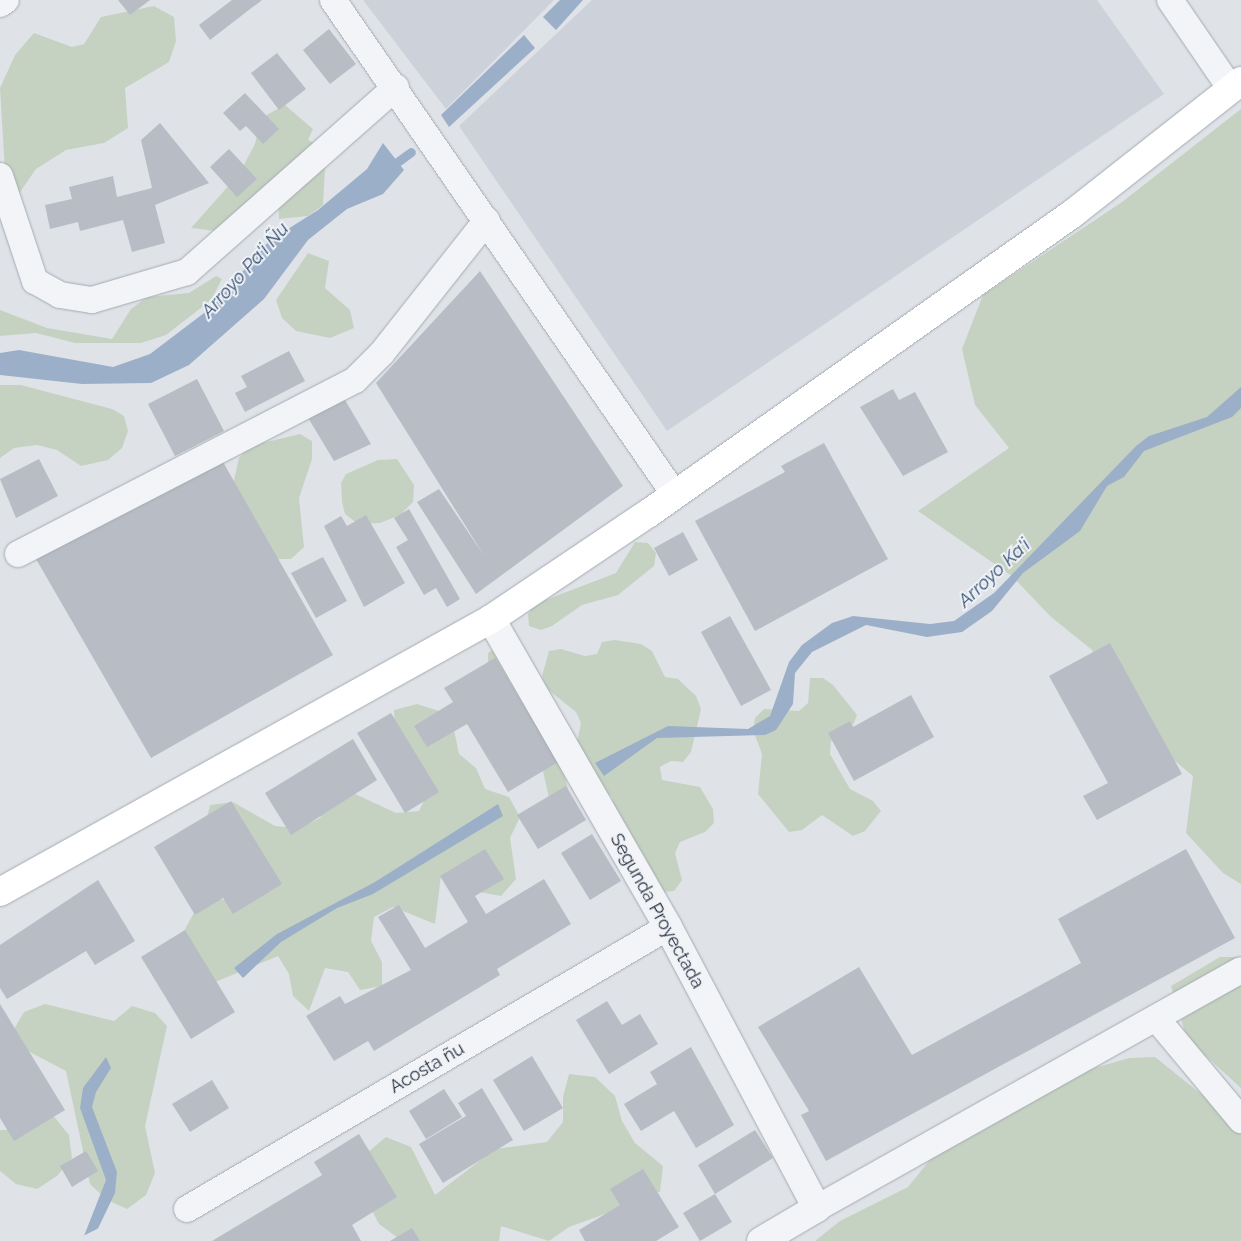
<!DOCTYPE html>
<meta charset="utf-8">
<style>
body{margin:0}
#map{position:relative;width:1241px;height:1241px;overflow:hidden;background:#dfe3e8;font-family:Raleway,sans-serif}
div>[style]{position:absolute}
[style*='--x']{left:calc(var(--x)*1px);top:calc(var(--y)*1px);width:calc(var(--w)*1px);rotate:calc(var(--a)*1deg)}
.built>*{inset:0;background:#cdd2da}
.green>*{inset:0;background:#c5d2c1}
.water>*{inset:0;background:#9bb0c8}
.pier>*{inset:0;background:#dfe3e8}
.stream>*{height:9px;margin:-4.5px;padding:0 4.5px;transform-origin:4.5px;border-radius:4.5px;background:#9bb0c8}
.building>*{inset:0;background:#b7bcc5}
.roads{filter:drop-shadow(0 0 1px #a4aab2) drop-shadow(0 0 1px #a4aab2)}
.minor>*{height:26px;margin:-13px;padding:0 13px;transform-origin:13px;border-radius:13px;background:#f2f4f7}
.tertiary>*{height:28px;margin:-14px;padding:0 14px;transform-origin:14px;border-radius:14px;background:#f2f4f7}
.secondary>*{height:28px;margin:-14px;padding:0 14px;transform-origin:14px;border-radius:14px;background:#fff}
span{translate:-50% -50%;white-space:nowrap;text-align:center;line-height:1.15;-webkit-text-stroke:4px #eff2f6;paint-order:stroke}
.street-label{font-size:18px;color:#28303f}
.water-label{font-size:19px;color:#334e72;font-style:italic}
</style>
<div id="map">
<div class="built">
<i style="clip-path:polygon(363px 0,554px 0,446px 109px)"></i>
<i style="clip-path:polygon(592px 0,1097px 0,1164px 94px,667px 431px,459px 126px)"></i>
</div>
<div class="green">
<i style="clip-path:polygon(154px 6px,174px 17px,176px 41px,169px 62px,125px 88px,128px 128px,104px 143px,66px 150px,36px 169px,18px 195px,6px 188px,0 88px,15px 55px,34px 33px,72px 47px,84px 44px,101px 17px)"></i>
<i style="clip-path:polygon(285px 105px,313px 129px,308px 140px,326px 149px,323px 205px,308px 216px,279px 219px,278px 192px,216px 231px,191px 228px,239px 174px,255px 144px,261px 118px)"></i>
<i style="clip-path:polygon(1241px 109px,1241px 884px,1223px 873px,1186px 833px,1193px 776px,1152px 742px,1115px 701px,1092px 650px,1050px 616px,1012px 576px,918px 511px,1009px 448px,975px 405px,962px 349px,983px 295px,1122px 202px)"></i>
<i style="clip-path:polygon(308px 253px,329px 261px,325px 288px,350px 310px,354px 328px,330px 338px,296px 331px,282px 318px,276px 300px)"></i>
<i style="clip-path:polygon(216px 276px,222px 279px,211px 300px,166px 335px,141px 343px,75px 343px,36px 333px,0 336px,0 310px,47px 328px,112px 339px,131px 309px,147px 297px,189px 293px)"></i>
<i style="clip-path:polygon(0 385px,21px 385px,112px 409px,124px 416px,128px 431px,122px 448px,108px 460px,81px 466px,57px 450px,37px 445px,14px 448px,0 458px)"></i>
<i style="clip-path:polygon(300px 434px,312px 441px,312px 459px,299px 498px,304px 547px,291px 559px,278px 559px,266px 554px,231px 494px,239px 458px,250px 446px)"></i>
<i style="clip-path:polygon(397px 459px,414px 485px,413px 502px,400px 515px,380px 523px,358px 524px,345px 514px,342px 502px,341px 483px,346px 474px,378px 460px)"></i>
<i style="clip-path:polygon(635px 542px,648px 543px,656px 553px,654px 566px,618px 595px,582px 605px,552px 626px,541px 630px,529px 626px,528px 614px,535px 604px,616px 573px)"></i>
<i style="clip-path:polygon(615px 640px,641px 644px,652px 651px,665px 677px,678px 679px,696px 696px,701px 709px,691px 752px,683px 762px,671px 761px,660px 767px,662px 780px,700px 787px,713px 809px,714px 823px,705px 832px,680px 842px,675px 853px,682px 880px,674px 891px,661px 892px,615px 810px,612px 797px,584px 772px,576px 748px,581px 723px,576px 712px,546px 688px,542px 676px,549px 651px,561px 649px,585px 656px,597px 654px,602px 642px)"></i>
<i style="clip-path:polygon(498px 647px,560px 758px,570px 797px,549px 798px,541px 762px,488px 665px,488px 653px)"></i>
<i style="clip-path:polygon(810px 678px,823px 678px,833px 685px,857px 715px,852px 727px,831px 741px,830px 754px,850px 789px,873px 801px,881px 811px,865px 831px,853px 836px,822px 815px,802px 830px,789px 832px,758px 794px,762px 754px,753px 730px,755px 718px,764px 709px,799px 711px,808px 703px)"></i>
<i style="clip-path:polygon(417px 704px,439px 711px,454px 730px,459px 754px,476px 768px,485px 789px,509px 797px,520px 817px,510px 838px,516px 879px,501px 896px,479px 892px,463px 878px,441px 875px,435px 924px,393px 907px,374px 917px,371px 941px,382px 962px,382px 986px,360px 990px,348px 972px,325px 968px,309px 1011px,293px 996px,289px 974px,278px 956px,213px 983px,182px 952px,185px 929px,196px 909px,217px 898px,239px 904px,205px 826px,210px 805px,233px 802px,275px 826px,299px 828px,320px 818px,331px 798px,353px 793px,396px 813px,419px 811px,429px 790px,395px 732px,394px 710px)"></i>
<i style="clip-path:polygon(1220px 957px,1241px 957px,1241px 1088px,1187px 1039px,1171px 986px)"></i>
<i style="clip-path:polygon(45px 1004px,114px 1021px,132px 1006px,155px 1013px,167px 1026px,145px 1126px,155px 1173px,146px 1195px,127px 1209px,107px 1200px,90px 1184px,66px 1071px,26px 1050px,13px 1031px,24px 1012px)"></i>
<i style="clip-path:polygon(1155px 1057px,1241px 1126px,1241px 1241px,815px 1241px,840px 1221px,908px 1187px,941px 1146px,1074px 1074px,1129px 1058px)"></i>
<i style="clip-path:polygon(569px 1074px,595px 1077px,615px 1096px,622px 1121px,635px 1143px,663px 1166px,660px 1192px,635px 1194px,616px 1210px,569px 1227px,549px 1241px,501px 1226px,499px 1241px,402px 1241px,379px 1224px,367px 1201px,367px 1153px,386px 1137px,411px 1147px,435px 1195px,495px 1149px,547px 1142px,563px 1122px,563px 1097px)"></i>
<i style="clip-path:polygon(48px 1109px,69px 1135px,72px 1158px,57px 1176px,37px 1189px,16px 1184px,0 1171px,0 1130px,9px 1130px)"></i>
</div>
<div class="water">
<i style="clip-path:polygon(560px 0,583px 0,556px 30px,543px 17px)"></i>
<i style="clip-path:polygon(524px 35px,535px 48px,449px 127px,441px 115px)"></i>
<i style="clip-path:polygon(383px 143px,404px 170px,383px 194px,347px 209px,308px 240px,264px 299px,189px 365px,151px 383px,82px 384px,0 375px,0 353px,19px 350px,113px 367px,150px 354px,212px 307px,269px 241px,318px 210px,367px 169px)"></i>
<i style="clip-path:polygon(1241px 387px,1241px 408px,1232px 417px,1144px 451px,1124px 477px,1107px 486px,1080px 531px,1023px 573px,992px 611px,962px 632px,927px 637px,866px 625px,812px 652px,795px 673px,793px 704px,776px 730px,765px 735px,657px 738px,604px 776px,595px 763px,668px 726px,748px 729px,770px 716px,789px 662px,802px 645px,832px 623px,853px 616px,930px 624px,954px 621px,994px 593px,1136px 446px,1149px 436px,1207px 417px)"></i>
<i style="clip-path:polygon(498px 804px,503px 816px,373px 894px,337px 908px,281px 942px,243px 978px,234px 968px,277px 934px,375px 882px)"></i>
<i style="clip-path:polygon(106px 1057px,111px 1068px,96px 1092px,92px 1107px,117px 1172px,115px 1193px,92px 1241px,82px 1241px,106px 1180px,80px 1108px,83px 1088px)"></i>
</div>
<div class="pier">
<i style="clip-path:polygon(103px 1226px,95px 1241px,79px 1241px,81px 1237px)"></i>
</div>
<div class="stream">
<i style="--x:389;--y:168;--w:27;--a:-36"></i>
</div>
<div class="building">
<i style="clip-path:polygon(118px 0,150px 0,130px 15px)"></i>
<i style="clip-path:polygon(232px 0,262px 0,210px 40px,199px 25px)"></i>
<i style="clip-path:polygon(329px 29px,356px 64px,330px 84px,303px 50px)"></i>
<i style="clip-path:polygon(277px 53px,306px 89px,279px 110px,251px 73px)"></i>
<i style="clip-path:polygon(245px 93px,279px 129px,263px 144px,246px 126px,240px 131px,223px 113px)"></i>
<i style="clip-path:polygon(160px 123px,209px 183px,155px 205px,165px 243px,132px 252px,123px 220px,80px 231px,78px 222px,50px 229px,45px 205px,72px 199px,69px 187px,113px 176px,117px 197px,152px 188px,141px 140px)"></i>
<i style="clip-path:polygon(229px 149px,257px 179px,237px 197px,210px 167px)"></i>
<i style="clip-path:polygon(480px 271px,623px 486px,476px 594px,417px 502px,439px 489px,485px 557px,376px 383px)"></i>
<i style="clip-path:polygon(289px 351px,305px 381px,245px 412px,235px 393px,247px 387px,241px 376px)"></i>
<i style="clip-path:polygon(197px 379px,224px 431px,175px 456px,148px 404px)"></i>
<i style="clip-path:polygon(893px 389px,899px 400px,915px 392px,948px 452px,903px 476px,860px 407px)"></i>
<i style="clip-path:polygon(345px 400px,371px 444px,334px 461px,307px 416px)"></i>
<i style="clip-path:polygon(824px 443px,888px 559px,755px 631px,695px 521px,785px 472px,781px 466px)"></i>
<i style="clip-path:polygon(39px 459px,58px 496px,16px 518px,0 479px)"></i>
<i style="clip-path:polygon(223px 462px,333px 655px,151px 758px,36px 559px)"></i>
<i style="clip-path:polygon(409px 509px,460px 599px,447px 607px,436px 588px,424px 595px,396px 547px,408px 540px,394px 518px)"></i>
<i style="clip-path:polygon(366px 515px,405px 583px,364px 607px,324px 526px,341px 516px,347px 526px)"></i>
<i style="clip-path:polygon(683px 532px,698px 560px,669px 576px,654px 548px)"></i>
<i style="clip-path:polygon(323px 557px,347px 601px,316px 618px,291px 573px)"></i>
<i style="clip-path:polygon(730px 616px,771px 690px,741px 706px,701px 632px)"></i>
<i style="clip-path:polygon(1110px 643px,1182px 774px,1097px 820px,1083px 796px,1108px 783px,1049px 676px)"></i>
<i style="clip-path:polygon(495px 658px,558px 762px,508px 792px,467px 724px,427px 747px,414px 726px,453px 702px,444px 688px)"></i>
<i style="clip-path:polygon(911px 695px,934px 737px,854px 781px,828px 733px,850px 721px,853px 727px)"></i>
<i style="clip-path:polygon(391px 713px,439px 792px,405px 813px,357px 733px)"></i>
<i style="clip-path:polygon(353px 739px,377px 780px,291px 835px,265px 793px)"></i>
<i style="clip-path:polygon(566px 786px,586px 820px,538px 849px,517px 815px)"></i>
<i style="clip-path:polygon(231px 801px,282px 884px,233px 914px,223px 898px,195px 915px,154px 847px)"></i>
<i style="clip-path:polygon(592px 834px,621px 881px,590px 900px,561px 853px)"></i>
<i style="clip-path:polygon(485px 849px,504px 879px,475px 896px,486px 914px,544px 879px,571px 924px,497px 969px,500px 975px,374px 1051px,368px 1041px,334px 1061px,306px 1016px,340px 996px,345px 1004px,411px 970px,378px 917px,399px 905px,425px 948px,468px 922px,440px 876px)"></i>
<i style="clip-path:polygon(1186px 849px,1235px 938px,826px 1161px,801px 1115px,809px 1111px,758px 1027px,859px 967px,912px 1055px,1081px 963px,1058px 919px)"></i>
<i style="clip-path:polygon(98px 880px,135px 941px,95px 965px,86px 951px,7px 999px,0 988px,0 945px)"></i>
<i style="clip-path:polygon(185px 930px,235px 1012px,191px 1039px,141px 957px)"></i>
<i style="clip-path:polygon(607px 1001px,622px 1025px,640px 1014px,658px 1044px,609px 1074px,576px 1020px)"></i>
<i style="clip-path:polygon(0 1004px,65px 1110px,14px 1141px,0 1118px)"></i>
<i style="clip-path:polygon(691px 1047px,734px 1125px,696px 1148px,674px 1111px,641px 1131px,624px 1104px,657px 1084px,650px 1072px)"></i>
<i style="clip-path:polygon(532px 1056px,563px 1108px,524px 1131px,493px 1080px)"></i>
<i style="clip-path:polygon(212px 1080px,229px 1108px,190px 1132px,172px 1104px)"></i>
<i style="clip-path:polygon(482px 1088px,513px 1140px,443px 1183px,419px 1144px,466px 1116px,458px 1103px)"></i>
<i style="clip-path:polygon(444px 1089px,462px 1117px,426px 1139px,409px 1111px)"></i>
<i style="clip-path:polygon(755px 1130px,773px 1158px,715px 1194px,698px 1165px)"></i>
<i style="clip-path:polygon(359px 1134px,397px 1197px,352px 1225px,361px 1241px,212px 1241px,322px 1175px,314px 1162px)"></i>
<i style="clip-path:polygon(86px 1151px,98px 1171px,72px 1187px,60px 1166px)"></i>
<i style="clip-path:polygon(643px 1169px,679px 1227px,656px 1241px,585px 1241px,579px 1230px,620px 1205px,610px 1189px)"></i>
<i style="clip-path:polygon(715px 1194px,732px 1222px,700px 1241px,683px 1213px)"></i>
<i style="clip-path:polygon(412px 1228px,420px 1241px,390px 1241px)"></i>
</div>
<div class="roads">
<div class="minor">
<i style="--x:333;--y:0;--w:602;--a:55.36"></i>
<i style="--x:1170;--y:0;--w:108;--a:55.6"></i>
<i style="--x:0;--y:4;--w:7;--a:-34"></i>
<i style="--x:0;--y:176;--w:111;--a:71.6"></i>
<i style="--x:35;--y:281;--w:29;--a:29"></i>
<i style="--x:60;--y:295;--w:32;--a:9"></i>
<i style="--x:92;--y:300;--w:99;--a:-16.4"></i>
<i style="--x:187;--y:272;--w:279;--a:-41.5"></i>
<i style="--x:18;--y:554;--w:379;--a:-27.3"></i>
<i style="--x:355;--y:380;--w:38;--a:-45"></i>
<i style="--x:382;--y:353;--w:169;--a:-51.7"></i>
<i style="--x:1156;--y:1018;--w:133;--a:50.2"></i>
<i style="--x:817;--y:1208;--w:486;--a:-29.3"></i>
<i style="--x:187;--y:1209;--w:558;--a:-30.38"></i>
</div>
<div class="tertiary">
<i style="--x:491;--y:619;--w:355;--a:60.1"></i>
<i style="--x:668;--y:927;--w:318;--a:62.1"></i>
<i style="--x:817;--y:1208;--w:65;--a:149.5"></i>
</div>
<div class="secondary">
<i style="--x:0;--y:892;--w:562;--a:-29.07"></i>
<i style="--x:491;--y:619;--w:190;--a:-33.9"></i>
<i style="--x:649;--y:513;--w:518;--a:-35.25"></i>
<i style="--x:1072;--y:214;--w:215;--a:-38.2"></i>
</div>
</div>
<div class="street-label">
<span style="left:657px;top:911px;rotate:61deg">Segunda Proyectada</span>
<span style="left:427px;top:1068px;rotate:-30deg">Acosta ñu</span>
</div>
<div class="water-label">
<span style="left:245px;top:270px;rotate:-48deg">Arroyo Pa'i Ñu</span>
<span style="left:994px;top:573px;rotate:-43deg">Arroyo Ka'i</span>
</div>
</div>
